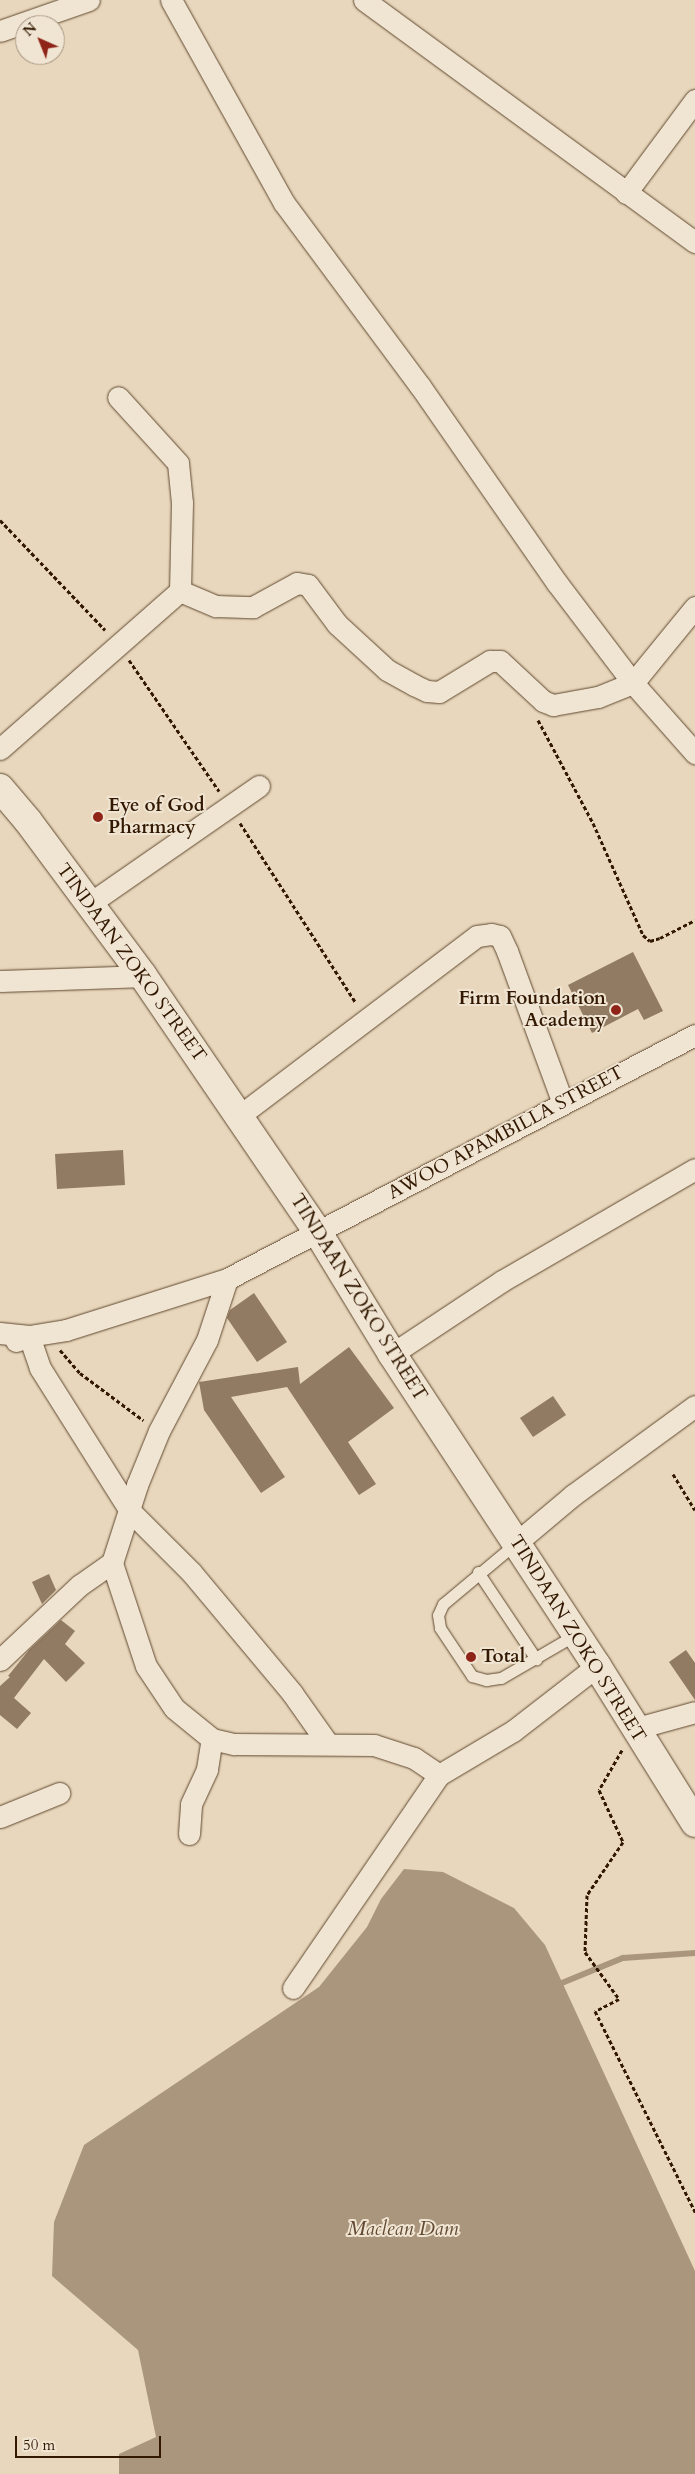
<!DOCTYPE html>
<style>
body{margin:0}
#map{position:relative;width:695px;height:2474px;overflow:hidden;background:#e8d7bc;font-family:Cardo,serif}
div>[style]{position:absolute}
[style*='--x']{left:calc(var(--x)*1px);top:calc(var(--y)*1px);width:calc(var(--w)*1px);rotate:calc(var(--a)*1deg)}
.water>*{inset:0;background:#aa967c}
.stream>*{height:5.5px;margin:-2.75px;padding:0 2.75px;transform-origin:2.75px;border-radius:2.75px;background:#aa967c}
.building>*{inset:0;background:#917b62}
.path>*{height:3px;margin-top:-1.5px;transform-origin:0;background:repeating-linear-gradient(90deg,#321800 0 4px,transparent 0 6.5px)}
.roads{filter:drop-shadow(0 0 1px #60482f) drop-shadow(0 0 1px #60482f)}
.service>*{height:11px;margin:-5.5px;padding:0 5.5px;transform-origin:5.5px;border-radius:5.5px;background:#f0e5d3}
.minor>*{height:21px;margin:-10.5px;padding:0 10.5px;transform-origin:10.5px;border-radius:10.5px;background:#f0e5d3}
.secondary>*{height:28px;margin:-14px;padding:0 14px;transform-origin:14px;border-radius:14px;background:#f0e5d3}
.dots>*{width:14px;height:14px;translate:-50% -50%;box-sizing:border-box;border:2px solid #f0e5d3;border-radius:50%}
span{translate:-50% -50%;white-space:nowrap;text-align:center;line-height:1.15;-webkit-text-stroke:4px #f0e5d3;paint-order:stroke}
.poi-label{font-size:19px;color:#321800;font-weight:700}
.left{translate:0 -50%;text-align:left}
.right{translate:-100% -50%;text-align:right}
.street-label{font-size:19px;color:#321800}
.water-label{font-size:20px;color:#624a32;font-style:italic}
.north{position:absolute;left:15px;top:15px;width:50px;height:50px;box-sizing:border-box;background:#f0e5d3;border:1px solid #a4937f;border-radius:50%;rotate:316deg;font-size:14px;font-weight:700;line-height:20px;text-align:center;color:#321800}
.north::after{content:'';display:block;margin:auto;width:18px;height:22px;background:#8f2418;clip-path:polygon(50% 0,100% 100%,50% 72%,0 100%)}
.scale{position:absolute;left:15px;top:2436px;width:146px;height:22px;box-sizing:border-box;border:2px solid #321800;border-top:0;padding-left:6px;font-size:15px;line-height:18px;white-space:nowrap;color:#321800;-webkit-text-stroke:4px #f0e5d3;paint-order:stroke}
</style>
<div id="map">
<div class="water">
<i style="clip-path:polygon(404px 1869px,443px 1872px,514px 1908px,545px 1945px,695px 2271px,695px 2474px,119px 2474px,119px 2454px,156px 2437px,138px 2350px,52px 2276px,54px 2222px,84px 2145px,319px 1987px,367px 1927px,381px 1899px)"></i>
</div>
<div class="stream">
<i style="--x:562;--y:1983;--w:66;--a:-22.3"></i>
<i style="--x:623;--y:1958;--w:72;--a:-4"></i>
</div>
<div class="building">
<i style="clip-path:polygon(633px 952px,663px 1011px,644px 1020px,638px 1009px,592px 1033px,568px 985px)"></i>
<i style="clip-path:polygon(123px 1150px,125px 1185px,57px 1189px,55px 1154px)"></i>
<i style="clip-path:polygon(254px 1293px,287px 1342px,257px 1362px,227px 1318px,230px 1310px)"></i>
<i style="clip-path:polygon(349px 1347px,394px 1408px,348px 1442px,376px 1484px,359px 1495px,287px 1387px,231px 1397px,285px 1477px,261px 1493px,204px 1410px,199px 1382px,298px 1367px,300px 1384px)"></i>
<i style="clip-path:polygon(553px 1396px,566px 1415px,533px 1437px,520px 1418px)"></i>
<i style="clip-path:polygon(49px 1574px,56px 1590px,42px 1604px,32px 1582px)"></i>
<i style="clip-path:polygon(61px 1620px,75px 1631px,65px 1644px,85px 1663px,66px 1682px,44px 1659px,14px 1698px,31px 1713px,17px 1729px,0 1715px,0 1686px,10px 1677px,8px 1676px,29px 1650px)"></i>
<i style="clip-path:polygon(686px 1650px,695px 1663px,695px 1700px,669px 1662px)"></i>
</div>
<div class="path">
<i style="--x:0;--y:520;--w:152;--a:46.3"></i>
<i style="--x:129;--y:660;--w:159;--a:55.5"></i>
<i style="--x:538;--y:720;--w:117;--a:61.9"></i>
<i style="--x:593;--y:823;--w:123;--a:65.9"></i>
<i style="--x:643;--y:935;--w:9;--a:41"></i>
<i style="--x:650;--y:941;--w:10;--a:-17"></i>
<i style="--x:660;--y:938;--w:39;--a:-27"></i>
<i style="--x:240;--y:823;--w:214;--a:57.2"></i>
<i style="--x:60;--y:1350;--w:30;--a:49"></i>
<i style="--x:80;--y:1373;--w:79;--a:36.7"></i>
<i style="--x:673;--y:1474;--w:42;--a:58.6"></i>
<i style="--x:622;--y:1750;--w:46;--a:119.9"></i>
<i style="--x:599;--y:1790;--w:57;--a:65.2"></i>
<i style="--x:623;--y:1842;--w:64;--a:124.2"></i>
<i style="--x:587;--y:1895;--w:57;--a:92"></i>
<i style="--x:585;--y:1952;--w:58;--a:54.1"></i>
<i style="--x:619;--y:1999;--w:27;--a:153"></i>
<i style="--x:595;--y:2011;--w:225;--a:63.5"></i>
</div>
<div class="roads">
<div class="service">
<i style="--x:516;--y:1543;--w:95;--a:140.1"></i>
<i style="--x:443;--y:1604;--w:12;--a:114"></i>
<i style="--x:438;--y:1615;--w:13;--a:81"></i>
<i style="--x:440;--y:1628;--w:58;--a:56.3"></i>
<i style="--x:472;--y:1676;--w:15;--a:16"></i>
<i style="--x:486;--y:1680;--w:15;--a:-8"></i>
<i style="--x:501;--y:1678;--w:86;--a:-30.2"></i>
<i style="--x:478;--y:1572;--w:105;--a:56.3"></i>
</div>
<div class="minor">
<i style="--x:171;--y:0;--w:232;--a:60.9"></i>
<i style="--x:284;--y:203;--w:228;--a:53.4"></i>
<i style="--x:420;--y:386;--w:240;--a:55.2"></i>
<i style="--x:557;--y:583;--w:126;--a:52.8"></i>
<i style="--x:633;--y:683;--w:94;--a:48.5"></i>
<i style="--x:364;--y:0;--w:410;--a:36.2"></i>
<i style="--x:0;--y:31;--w:94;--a:-19.2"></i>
<i style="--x:626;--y:193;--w:116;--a:-53.4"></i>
<i style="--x:180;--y:591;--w:39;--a:23"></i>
<i style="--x:216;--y:606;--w:37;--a:2"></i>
<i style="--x:253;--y:607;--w:50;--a:-28.6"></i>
<i style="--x:297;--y:583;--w:11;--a:10"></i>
<i style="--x:308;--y:585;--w:49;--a:53.4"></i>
<i style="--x:337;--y:624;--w:68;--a:42.6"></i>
<i style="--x:387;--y:670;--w:31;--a:29"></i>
<i style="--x:414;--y:685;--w:14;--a:25"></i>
<i style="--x:427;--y:691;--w:12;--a:5"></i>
<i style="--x:439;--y:692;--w:60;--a:-31.3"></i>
<i style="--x:490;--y:661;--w:10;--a:0"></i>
<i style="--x:500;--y:661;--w:59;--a:42.9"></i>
<i style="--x:543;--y:701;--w:11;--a:22"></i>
<i style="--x:553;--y:705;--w:46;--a:-10.1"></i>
<i style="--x:598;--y:697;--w:38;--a:-22"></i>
<i style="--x:633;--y:683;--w:98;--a:-50.8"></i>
<i style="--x:0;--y:749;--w:240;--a:-41.3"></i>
<i style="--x:180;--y:591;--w:88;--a:-88.7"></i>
<i style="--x:182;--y:503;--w:40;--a:-95.7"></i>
<i style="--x:178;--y:463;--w:89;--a:-132.3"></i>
<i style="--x:89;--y:904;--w:207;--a:-34.8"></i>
<i style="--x:0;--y:981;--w:143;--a:-2"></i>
<i style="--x:239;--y:1116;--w:298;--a:-37.1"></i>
<i style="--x:477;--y:936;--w:14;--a:-8"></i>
<i style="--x:491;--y:934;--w:9;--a:13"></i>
<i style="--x:500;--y:936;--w:17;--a:65"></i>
<i style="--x:507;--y:951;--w:162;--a:69.8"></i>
<i style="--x:0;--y:1333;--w:29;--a:6"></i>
<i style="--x:29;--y:1336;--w:37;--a:-9"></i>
<i style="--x:66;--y:1330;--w:169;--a:-17.6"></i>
<i style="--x:227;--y:1279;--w:528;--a:-27.54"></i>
<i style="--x:16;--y:1341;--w:14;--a:-21"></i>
<i style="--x:29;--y:1336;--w:34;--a:71"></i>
<i style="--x:40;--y:1368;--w:169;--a:57.8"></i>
<i style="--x:130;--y:1511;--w:86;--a:45"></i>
<i style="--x:191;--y:1572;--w:158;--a:50.1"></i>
<i style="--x:292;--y:1693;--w:62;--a:54.8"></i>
<i style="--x:392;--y:1354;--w:132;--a:-33.6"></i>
<i style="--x:502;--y:1281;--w:223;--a:-30.1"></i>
<i style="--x:516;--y:1543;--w:75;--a:-40.1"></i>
<i style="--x:573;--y:1495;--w:151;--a:-36.1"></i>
<i style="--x:0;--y:1660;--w:110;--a:-43.2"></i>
<i style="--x:80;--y:1585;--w:39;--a:-35"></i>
<i style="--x:633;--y:1729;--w:64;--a:-15.3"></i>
<i style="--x:212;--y:1739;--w:23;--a:13"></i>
<i style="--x:234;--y:1744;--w:140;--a:0.4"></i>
<i style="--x:374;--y:1745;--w:42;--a:18"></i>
<i style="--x:414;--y:1758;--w:30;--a:34"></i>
<i style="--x:0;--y:1817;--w:64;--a:-22.1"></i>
<i style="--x:189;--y:1834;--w:30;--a:-86"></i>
<i style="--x:191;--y:1804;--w:38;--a:-65"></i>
<i style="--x:207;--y:1769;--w:30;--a:-81"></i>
<i style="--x:212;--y:1739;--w:49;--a:-140.8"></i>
<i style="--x:174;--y:1708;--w:50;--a:-123.7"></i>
<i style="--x:146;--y:1666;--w:108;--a:-108.3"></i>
<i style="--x:112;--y:1563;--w:82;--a:-72.2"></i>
<i style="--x:137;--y:1485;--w:58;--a:-67.8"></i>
<i style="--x:159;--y:1431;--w:103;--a:-62.2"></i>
<i style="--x:207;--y:1340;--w:64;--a:-71.8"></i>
<i style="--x:293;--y:1988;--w:258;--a:-55.6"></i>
<i style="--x:439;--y:1775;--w:86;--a:-30.7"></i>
<i style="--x:513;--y:1731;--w:106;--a:-37.7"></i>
</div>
<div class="secondary">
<i style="--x:0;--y:788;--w:43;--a:49.7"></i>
<i style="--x:28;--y:821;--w:193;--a:53.4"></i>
<i style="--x:143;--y:976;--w:309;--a:55.7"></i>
<i style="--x:317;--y:1231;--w:144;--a:58.6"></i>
<i style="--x:392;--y:1354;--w:373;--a:56.7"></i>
<i style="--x:597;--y:1666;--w:185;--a:58"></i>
</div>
</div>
<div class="dots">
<i style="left:98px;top:817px;background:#8f2418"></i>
<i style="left:616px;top:1010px;background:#8f2418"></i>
<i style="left:471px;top:1657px;background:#8f2418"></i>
</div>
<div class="poi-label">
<span class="left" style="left:108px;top:817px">Eye of God<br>Pharmacy</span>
<span class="right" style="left:606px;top:1010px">Firm Foundation<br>Academy</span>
<span class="left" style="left:481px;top:1657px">Total</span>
</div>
<div class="street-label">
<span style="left:131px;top:963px;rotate:54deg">TINDAAN ZOKO STREET</span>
<span style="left:506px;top:1133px;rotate:-28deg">AWOO APAMBILLA STREET</span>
<span style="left:358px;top:1298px;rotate:58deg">TINDAAN ZOKO STREET</span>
<span style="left:577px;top:1639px;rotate:58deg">TINDAAN ZOKO STREET</span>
</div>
<div class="water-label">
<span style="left:403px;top:2228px">Maclean Dam</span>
</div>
<div class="north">N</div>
<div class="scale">50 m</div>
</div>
